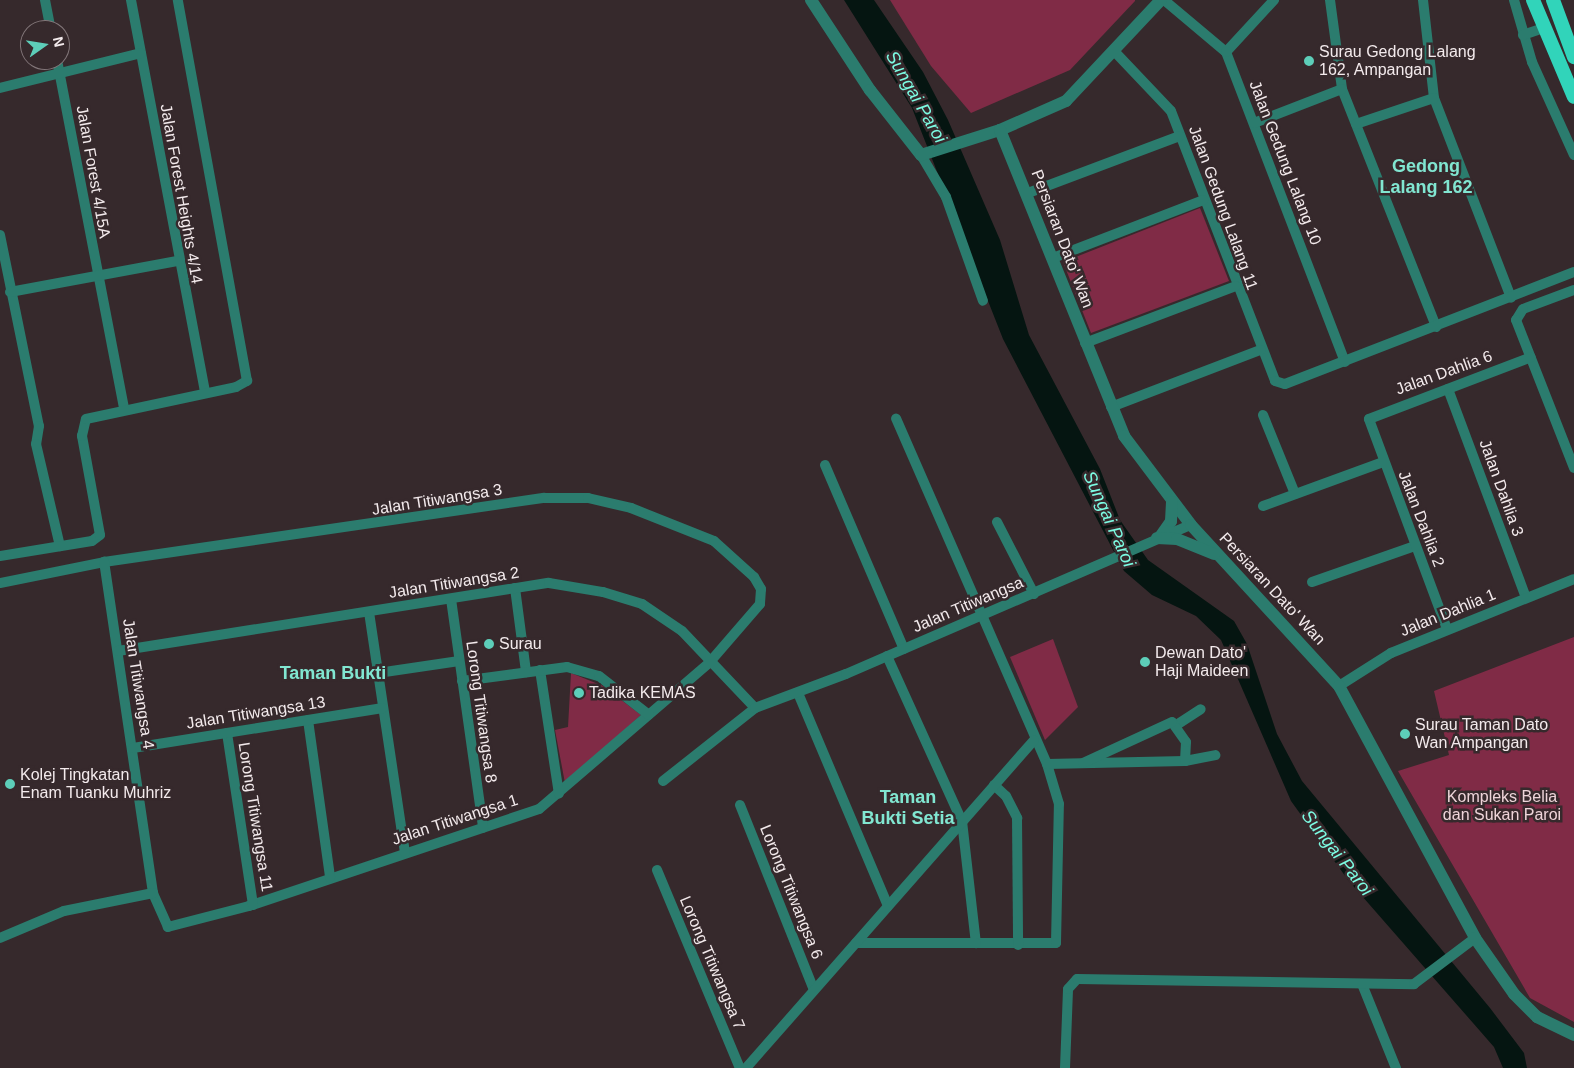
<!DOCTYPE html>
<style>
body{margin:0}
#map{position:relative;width:1574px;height:1068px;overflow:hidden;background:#36292c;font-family:Arial,sans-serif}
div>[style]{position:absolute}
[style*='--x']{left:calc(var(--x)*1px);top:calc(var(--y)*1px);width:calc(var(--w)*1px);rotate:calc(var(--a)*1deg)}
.green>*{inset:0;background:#802b46}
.water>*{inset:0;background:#051511}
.minor>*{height:10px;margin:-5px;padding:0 5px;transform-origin:5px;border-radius:5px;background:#2b7c6e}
.tertiary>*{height:12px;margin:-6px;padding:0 6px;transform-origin:6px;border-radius:6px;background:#2b7c6e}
.trunk>*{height:14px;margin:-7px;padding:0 7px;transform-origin:7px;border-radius:7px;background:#31d4ba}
.dots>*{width:14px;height:14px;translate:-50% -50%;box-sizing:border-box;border:2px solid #36292c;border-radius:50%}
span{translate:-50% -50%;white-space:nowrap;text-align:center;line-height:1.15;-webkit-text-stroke:5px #36292c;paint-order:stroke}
.poi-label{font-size:16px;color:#f3eaec}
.left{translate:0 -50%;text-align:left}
.street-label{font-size:16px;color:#f3eaec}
.park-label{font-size:16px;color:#eed4d9}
.water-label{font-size:18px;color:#7cfce3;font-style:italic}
.neighbourhood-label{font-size:18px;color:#81e6d1;font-weight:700}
.north{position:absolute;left:20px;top:20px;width:50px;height:50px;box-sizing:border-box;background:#36292c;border:1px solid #827679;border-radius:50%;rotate:77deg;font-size:14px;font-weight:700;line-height:20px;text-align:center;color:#f3eaec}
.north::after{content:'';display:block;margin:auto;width:18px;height:22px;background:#5dceb9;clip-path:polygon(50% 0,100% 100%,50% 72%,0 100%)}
</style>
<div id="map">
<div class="green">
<i style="clip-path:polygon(890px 0,1135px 0,1135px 1px,1070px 70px,971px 113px,931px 66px)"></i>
<i style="clip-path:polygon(1200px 208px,1229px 281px,1091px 333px,1063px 262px)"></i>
<i style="clip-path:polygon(1574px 637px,1574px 1022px,1530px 998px,1398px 771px,1449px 755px,1434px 691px)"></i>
<i style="clip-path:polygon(1053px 639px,1078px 707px,1045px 740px,1010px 657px)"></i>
<i style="clip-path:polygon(571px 673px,603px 686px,641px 715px,565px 783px,555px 730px,568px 727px)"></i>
</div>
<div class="water">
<i style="clip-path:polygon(844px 0,874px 0,923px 72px,948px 120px,1000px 240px,1029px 335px,1100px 469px,1120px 520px,1148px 560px,1234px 621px,1247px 644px,1277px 734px,1302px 781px,1490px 1008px,1524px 1053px,1527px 1068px,1503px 1068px,1494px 1047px,1348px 880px,1291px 801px,1221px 640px,1196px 616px,1152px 595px,1124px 571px,1003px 339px,912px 108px)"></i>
</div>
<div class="minor">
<i style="--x:45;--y:0;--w:31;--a:79"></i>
<i style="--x:131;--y:0;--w:400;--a:79.3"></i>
<i style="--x:1164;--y:0;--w:81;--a:40"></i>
<i style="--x:1226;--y:52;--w:332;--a:69"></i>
<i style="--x:1330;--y:0;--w:90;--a:82.3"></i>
<i style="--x:1342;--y:89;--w:256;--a:68.4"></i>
<i style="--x:1423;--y:0;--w:99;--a:83.6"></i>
<i style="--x:1434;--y:98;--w:214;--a:68.9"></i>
<i style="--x:1514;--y:0;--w:65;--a:73.8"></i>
<i style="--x:1532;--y:62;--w:102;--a:65.7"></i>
<i style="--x:1523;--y:35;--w:21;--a:-19"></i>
<i style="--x:1115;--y:52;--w:81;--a:46.5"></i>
<i style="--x:1171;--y:111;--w:289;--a:68.9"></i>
<i style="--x:1275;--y:381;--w:10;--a:17"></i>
<i style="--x:1285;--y:384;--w:310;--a:-21.2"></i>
<i style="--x:1226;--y:52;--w:71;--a:-47.3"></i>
<i style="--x:57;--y:60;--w:355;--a:79.1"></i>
<i style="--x:0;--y:88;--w:145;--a:-13.9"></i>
<i style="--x:1254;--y:123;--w:94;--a:-21.1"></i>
<i style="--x:1356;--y:124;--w:82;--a:-18.4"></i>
<i style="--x:921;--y:155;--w:49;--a:59.2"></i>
<i style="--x:946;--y:197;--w:110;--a:70.4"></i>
<i style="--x:1028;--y:193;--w:162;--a:-20.6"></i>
<i style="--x:0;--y:235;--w:195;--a:78.5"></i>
<i style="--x:39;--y:426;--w:18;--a:99"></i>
<i style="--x:36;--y:444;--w:105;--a:76.8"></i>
<i style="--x:1053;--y:258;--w:161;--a:-21.1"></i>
<i style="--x:1574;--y:290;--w:54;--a:159.6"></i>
<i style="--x:1523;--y:309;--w:13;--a:122"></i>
<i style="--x:1516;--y:320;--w:159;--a:68.6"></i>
<i style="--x:10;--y:292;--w:170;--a:-10.5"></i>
<i style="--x:1085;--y:343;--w:161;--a:-20.7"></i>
<i style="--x:1448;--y:389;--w:223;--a:69.5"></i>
<i style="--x:1111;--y:407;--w:160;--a:-20.9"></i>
<i style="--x:1263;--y:415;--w:85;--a:67.9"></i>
<i style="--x:825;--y:465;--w:200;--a:66.8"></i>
<i style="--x:1263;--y:506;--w:128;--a:-20.1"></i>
<i style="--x:997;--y:522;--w:81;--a:62.8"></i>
<i style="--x:0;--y:556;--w:93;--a:-9.3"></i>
<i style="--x:92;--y:541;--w:10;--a:-37"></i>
<i style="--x:100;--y:535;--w:101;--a:-100.3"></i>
<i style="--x:82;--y:436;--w:17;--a:-77"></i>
<i style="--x:86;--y:419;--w:153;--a:-12"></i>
<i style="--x:236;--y:387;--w:13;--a:-29"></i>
<i style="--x:247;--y:381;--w:387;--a:-100.3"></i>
<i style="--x:1312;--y:582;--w:109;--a:-19.3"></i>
<i style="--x:0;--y:583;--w:106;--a:-11.4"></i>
<i style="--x:104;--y:562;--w:445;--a:-8.3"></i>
<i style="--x:544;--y:498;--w:44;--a:0"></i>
<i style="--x:588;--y:498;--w:44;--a:13.1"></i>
<i style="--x:631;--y:508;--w:89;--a:21.7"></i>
<i style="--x:714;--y:541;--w:54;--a:42"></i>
<i style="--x:754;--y:577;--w:14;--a:60"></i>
<i style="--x:761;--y:589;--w:15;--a:94"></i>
<i style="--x:760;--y:604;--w:78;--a:130.8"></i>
<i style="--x:709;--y:663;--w:224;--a:139.3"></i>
<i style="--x:539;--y:809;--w:306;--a:161.5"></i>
<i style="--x:249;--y:906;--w:84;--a:165.5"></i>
<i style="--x:168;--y:927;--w:37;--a:-114"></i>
<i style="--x:153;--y:893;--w:335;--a:-98.4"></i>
<i style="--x:515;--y:588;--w:85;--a:82.5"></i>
<i style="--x:451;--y:599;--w:231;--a:82"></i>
<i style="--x:369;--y:612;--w:243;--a:81.5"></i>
<i style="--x:1447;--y:629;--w:224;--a:-110.4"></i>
<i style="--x:1369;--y:419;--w:173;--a:-20.9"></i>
<i style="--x:118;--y:651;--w:436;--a:-9"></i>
<i style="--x:549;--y:583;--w:55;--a:9.5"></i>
<i style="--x:603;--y:592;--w:41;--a:17.1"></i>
<i style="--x:642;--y:604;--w:48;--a:34"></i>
<i style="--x:682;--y:631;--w:106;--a:46.5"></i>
<i style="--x:887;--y:656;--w:181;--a:65.6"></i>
<i style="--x:962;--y:821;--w:123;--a:83.5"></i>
<i style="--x:976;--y:943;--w:80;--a:0"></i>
<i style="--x:1056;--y:943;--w:139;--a:-88.8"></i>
<i style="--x:1059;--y:804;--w:42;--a:-106.7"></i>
<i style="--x:1047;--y:764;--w:377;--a:-113.6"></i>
<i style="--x:540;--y:670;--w:125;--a:81.3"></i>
<i style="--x:378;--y:673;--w:82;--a:-8.4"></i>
<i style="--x:462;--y:681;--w:106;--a:-7.6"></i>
<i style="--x:567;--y:667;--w:33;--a:16"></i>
<i style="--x:599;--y:676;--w:63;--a:38"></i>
<i style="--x:1339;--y:686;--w:62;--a:-32.4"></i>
<i style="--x:1391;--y:653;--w:197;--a:-22"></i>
<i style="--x:798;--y:693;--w:231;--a:67.1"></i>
<i style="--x:308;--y:720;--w:159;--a:82"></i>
<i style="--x:1178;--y:724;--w:27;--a:-33"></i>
<i style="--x:227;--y:733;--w:174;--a:81.4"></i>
<i style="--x:133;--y:748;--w:253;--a:-9.1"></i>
<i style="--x:1185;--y:761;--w:31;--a:-11"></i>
<i style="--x:1047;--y:764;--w:138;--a:-1.2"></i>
<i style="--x:1185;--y:761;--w:19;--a:-87"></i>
<i style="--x:1186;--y:742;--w:24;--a:-125"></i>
<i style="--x:1172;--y:722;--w:98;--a:155.3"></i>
<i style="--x:663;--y:781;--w:117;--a:-38.4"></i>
<i style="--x:755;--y:708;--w:97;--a:-20.5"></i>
<i style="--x:846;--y:674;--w:376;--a:-23.4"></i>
<i style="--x:994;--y:785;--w:16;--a:43"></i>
<i style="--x:1006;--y:796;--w:25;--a:63"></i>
<i style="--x:1017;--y:818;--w:127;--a:89.5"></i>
<i style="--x:740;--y:805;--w:199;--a:68.2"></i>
<i style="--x:657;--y:870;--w:215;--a:67.3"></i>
<i style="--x:0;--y:938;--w:69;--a:-22.9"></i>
<i style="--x:64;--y:911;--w:91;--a:-11.4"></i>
<i style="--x:856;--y:943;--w:120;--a:0"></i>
<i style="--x:1362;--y:984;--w:91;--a:68"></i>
<i style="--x:746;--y:1068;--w:436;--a:-48.7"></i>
<i style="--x:1065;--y:1068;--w:79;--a:-87.8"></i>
<i style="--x:1068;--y:989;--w:13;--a:-48"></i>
<i style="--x:1077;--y:979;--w:337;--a:0.9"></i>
<i style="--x:1414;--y:984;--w:76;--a:-37"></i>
</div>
<div class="tertiary">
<i style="--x:811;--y:0;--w:108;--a:56.8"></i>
<i style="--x:870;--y:90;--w:83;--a:51.9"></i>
<i style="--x:921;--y:155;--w:83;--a:-17.6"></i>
<i style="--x:1000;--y:130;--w:72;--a:-23.7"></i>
<i style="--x:1066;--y:101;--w:139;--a:-46.8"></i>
<i style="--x:1000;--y:130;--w:330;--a:67.9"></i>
<i style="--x:1124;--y:436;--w:111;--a:53"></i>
<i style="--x:1191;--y:525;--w:219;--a:47.4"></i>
<i style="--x:1339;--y:686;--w:286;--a:61.6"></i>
<i style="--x:1475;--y:938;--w:68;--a:55.1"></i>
<i style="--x:1514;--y:994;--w:33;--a:45"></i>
<i style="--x:1537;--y:1017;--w:41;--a:25.9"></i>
<i style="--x:1160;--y:537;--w:19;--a:-55"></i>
<i style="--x:1171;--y:521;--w:19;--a:-87"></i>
<i style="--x:1157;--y:538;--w:20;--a:3"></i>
<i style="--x:1177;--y:539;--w:40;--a:22"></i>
</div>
<div class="trunk">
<i style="--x:1533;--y:0;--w:105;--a:67.1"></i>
<i style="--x:1553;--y:0;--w:61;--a:69.8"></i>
</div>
<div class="dots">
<i style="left:1309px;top:61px;background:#5dceb9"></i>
<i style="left:489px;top:644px;background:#5dceb9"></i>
<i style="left:1145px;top:662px;background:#5dceb9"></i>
<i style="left:579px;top:693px;background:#5dceb9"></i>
<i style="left:1405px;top:734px;background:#5dceb9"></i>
<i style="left:10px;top:784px;background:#5dceb9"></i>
</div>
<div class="poi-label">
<span class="left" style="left:1319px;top:61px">Surau Gedong Lalang<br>162, Ampangan</span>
<span class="left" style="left:499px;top:644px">Surau</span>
<span class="left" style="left:1155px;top:662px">Dewan Dato'<br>Haji Maideen</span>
<span class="left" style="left:589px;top:693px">Tadika KEMAS</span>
<span class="left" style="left:1415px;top:734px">Surau Taman Dato<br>Wan Ampangan</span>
<span class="left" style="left:20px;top:784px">Kolej Tingkatan<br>Enam Tuanku Muhriz</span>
</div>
<div class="street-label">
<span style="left:1285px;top:163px;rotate:69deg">Jalan Gedung Lalang 10</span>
<span style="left:93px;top:172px;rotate:80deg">Jalan Forest 4/15A</span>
<span style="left:181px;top:194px;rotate:80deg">Jalan Forest Heights 4/14</span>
<span style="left:1223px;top:208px;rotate:70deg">Jalan Gedung Lalang 11</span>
<span style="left:1062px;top:239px;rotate:69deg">Persiaran Dato' Wan</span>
<span style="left:1444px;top:373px;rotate:-20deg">Jalan Dahlia 6</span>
<span style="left:1501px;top:488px;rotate:70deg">Jalan Dahlia 3</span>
<span style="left:437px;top:500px;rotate:-9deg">Jalan Titiwangsa 3</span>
<span style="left:1421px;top:519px;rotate:69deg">Jalan Dahlia 2</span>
<span style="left:454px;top:583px;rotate:-9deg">Jalan Titiwangsa 2</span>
<span style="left:1272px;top:589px;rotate:47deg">Persiaran Dato' Wan</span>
<span style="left:968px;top:605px;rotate:-23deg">Jalan Titiwangsa</span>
<span style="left:1448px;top:613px;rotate:-22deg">Jalan Dahlia 1</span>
<span style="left:138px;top:684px;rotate:81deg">Jalan Titiwangsa 4</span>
<span style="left:481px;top:712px;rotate:82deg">Lorong Titiwangsa 8</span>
<span style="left:256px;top:713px;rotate:-9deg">Jalan Titiwangsa 13</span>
<span style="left:255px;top:817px;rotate:81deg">Lorong Titiwangsa 11</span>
<span style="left:455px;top:820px;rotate:-18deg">Jalan Titiwangsa 1</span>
<span style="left:791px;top:892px;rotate:68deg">Lorong Titiwangsa 6</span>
<span style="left:712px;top:963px;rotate:67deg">Lorong Titiwangsa 7</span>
</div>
<div class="park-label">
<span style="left:1502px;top:806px">Kompleks Belia<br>dan Sukan Paroi</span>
</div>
<div class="water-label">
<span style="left:916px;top:97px;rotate:60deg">Sungai Paroi</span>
<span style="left:1109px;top:519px;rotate:66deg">Sungai Paroi</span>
<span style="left:1337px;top:853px;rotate:52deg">Sungai Paroi</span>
</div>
<div class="neighbourhood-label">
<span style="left:1426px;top:177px">Gedong<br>Lalang 162</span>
<span style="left:333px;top:673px">Taman Bukti</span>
<span style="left:908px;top:808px">Taman<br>Bukti Setia</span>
</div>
<div class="north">N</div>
</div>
